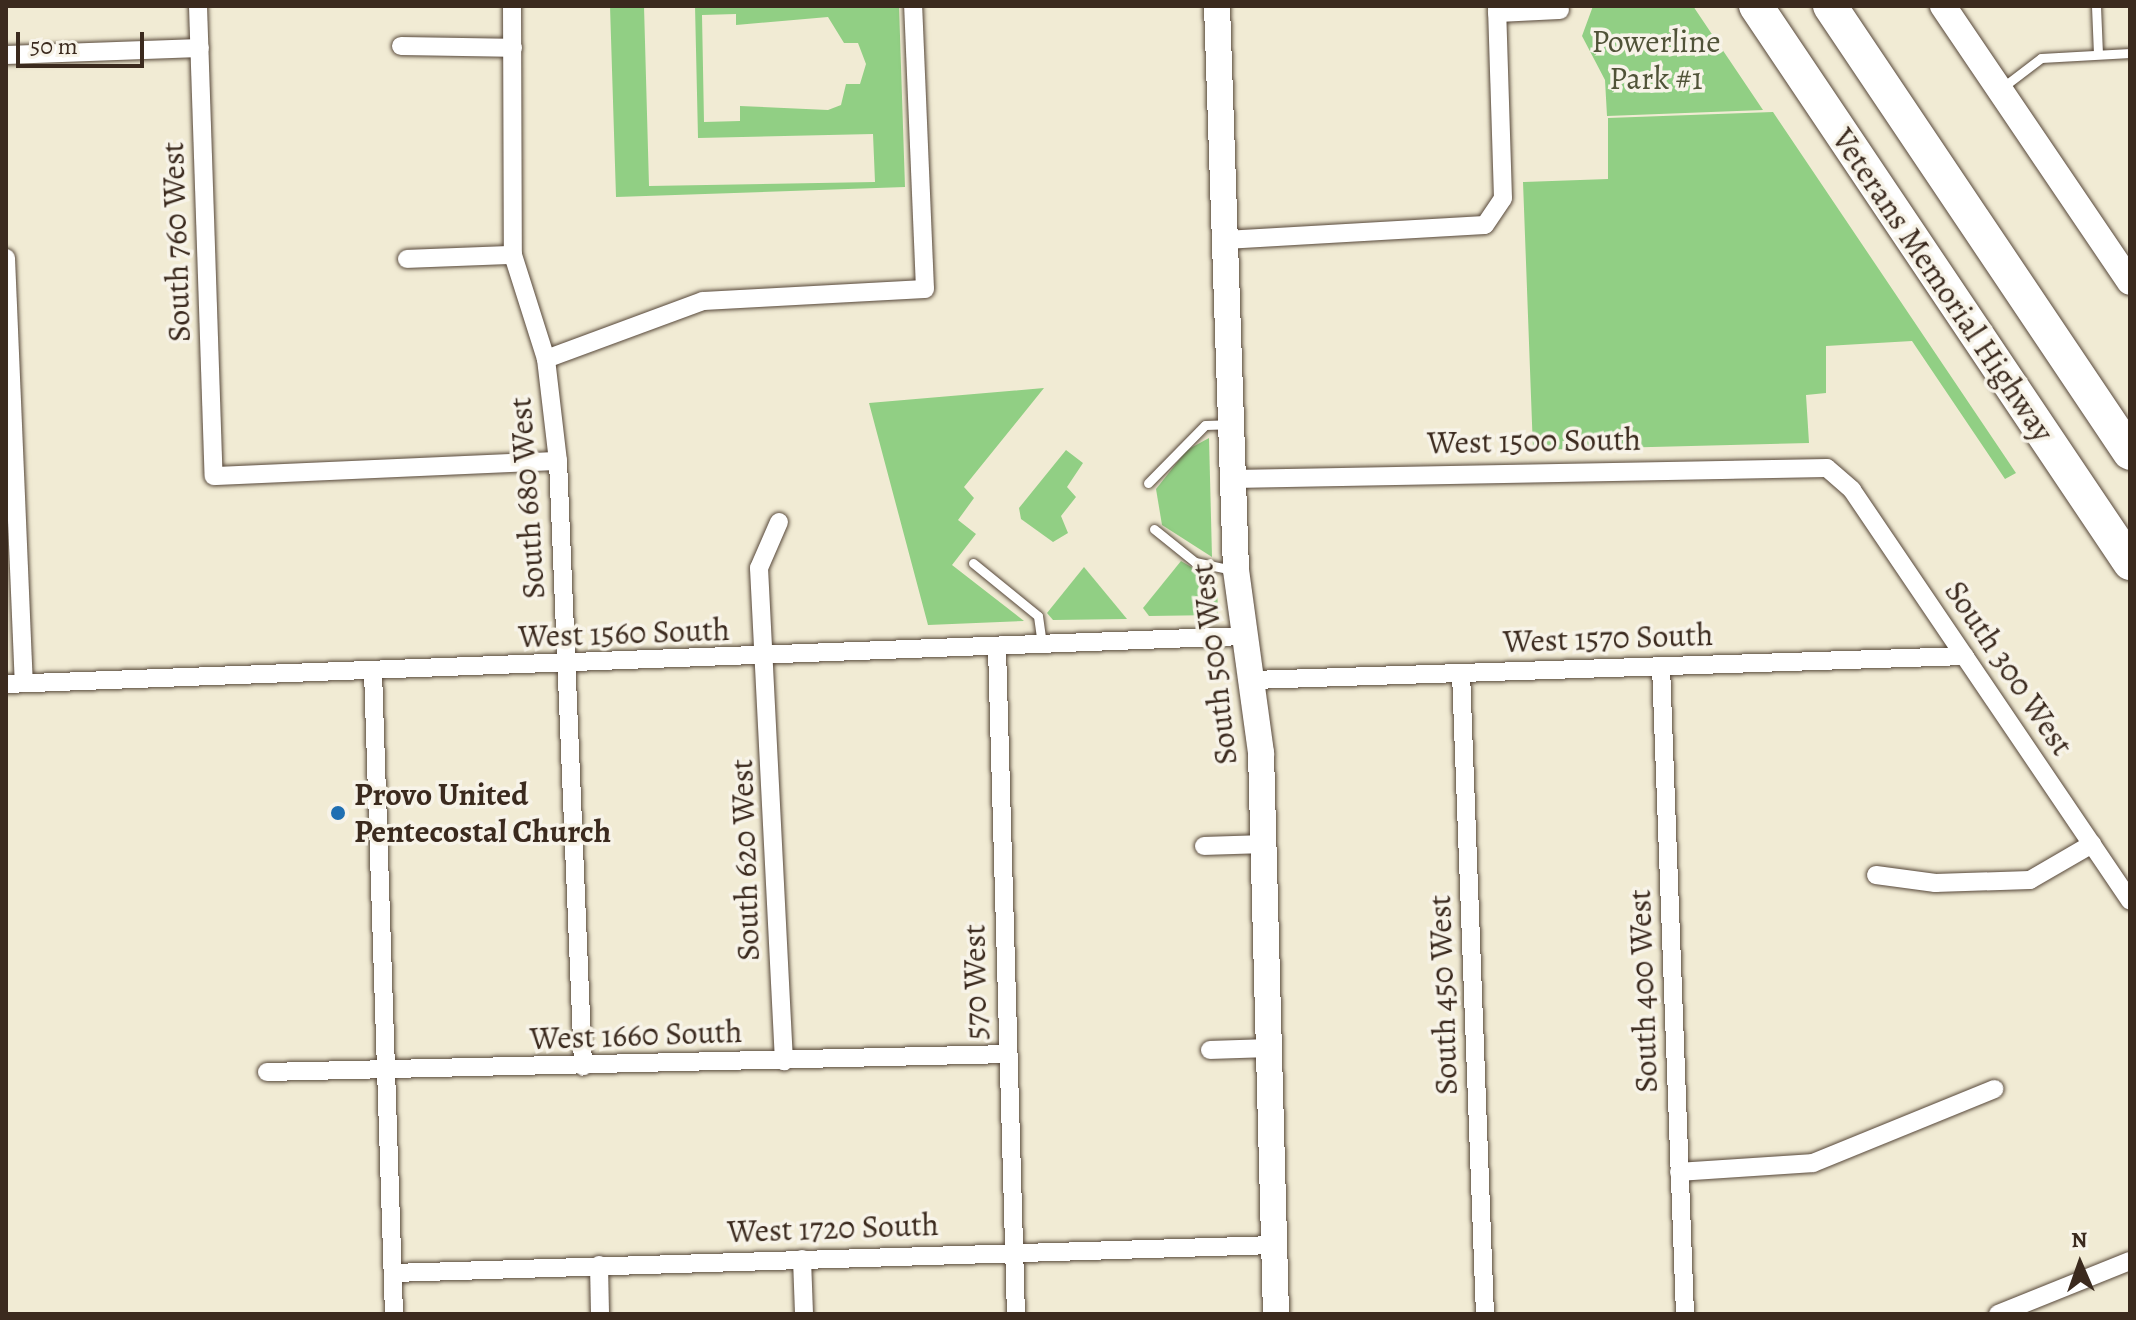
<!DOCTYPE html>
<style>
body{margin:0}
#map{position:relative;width:2136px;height:1320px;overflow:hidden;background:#f1ebd4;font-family:Alegreya,serif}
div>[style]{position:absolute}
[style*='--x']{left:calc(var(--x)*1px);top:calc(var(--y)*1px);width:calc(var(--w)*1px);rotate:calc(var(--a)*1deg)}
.green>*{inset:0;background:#91cf84}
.roads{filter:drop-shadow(0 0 2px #564739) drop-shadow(0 0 2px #564739)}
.lane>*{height:9px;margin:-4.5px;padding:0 4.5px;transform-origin:4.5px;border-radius:4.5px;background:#fff}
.street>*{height:18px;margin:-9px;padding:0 9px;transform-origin:9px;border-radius:9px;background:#fff}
.secondary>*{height:26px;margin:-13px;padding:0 13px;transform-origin:13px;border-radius:13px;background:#fff}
.highway>*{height:34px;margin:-17px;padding:0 17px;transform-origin:17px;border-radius:17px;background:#fff}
.dots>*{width:22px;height:22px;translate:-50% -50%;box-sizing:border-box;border:4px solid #f7f3e8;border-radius:50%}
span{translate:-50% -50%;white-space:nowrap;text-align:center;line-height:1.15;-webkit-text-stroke:7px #f7f3e8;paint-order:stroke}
.park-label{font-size:32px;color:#505338}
.street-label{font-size:32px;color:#3b2a1e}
.poi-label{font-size:32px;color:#3b2a1e;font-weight:700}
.left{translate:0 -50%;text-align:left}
.frame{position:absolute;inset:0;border:8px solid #3b2a1e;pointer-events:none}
.north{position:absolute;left:2040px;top:1224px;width:80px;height:80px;-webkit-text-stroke:6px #f7f3e8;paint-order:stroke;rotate:358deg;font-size:22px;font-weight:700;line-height:32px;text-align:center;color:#3b2a1e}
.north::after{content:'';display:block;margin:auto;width:28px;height:36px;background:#3b2a1e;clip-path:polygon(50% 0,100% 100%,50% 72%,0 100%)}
.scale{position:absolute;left:16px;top:32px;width:128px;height:36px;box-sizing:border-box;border:4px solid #3b2a1e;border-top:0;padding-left:10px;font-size:24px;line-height:28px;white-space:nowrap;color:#3b2a1e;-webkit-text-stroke:6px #f7f3e8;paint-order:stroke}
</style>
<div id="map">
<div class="green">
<i style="clip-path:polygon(evenodd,610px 6px,644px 6px,649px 186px,875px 182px,873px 134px,698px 138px,695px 6px,899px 6px,905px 187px,616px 197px,610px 6px,736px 14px,736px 25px,828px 17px,844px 43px,858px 43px,866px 64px,860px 84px,846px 84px,841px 105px,828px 110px,740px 106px,740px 121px,704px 122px,702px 15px,736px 14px)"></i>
<i style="clip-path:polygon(1593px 6px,1693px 6px,1763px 110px,1607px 116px,1605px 80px,1582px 36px)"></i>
<i style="clip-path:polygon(1773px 112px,2016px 473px,2005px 479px,1912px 341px,1826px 346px,1826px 393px,1806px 395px,1809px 443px,1533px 450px,1523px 182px,1608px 179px,1608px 118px)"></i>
<i style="clip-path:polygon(1044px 388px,964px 487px,974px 498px,958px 520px,976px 534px,952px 565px,1024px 621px,928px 625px,869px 403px)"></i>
<i style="clip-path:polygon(1209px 438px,1212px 557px,1162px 525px,1156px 489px,1187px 450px)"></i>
<i style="clip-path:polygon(1066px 450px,1083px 463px,1067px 487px,1076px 497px,1061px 516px,1068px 533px,1053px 542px,1021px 519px,1019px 508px)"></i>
<i style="clip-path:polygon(1181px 561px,1217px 582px,1218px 615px,1149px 616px,1143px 608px)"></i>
<i style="clip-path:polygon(1084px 567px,1127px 619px,1053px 620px,1047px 613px)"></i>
</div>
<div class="roads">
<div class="lane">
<i style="--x:2096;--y:6;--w:48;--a:87.6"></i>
<i style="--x:2003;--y:87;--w:48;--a:-37.3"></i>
<i style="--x:2041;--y:58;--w:89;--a:-3.2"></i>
<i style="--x:1148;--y:483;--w:81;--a:-45.5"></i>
<i style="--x:1205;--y:425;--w:23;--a:-2"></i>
<i style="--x:1154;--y:529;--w:53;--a:38.8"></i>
<i style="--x:1195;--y:562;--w:40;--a:12"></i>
<i style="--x:973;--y:563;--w:84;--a:39.2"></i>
<i style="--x:1038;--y:616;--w:28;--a:82"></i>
</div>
<div class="street">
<i style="--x:198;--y:6;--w:470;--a:88.1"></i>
<i style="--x:214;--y:476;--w:344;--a:-2.5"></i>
<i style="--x:512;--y:6;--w:249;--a:89.8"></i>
<i style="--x:513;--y:255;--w:109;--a:72.4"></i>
<i style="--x:546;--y:359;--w:103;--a:83.3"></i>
<i style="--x:558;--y:461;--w:606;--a:87.63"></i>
<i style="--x:1497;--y:13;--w:63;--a:-2.7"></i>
<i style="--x:401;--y:46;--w:112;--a:1"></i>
<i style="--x:6;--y:55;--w:194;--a:-2.1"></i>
<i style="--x:1225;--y:240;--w:260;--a:-3.3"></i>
<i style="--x:1485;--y:225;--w:32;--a:-56"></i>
<i style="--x:1503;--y:198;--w:192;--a:-91.8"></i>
<i style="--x:6;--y:258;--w:425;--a:87.6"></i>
<i style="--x:407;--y:259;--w:106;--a:-2.2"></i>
<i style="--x:546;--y:359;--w:167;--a:-20.3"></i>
<i style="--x:703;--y:301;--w:222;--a:-3.1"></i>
<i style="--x:925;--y:289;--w:283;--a:-92.4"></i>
<i style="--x:1233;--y:479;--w:594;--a:-1.06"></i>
<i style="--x:1827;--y:468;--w:33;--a:41"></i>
<i style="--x:1852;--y:490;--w:496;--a:55.9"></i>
<i style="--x:779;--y:522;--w:50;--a:113.5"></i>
<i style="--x:759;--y:568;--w:494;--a:87.1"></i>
<i style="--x:997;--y:648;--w:666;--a:88.37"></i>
<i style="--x:1661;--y:666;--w:648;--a:87.88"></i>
<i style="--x:373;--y:671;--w:643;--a:88.13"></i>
<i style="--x:1461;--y:673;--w:641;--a:87.86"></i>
<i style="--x:1253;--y:680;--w:712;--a:-1.93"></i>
<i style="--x:6;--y:684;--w:1238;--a:-2.22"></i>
<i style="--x:1204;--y:846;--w:60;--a:-1.9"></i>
<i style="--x:1876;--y:875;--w:60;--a:7.7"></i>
<i style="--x:1935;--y:883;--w:95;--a:-1.8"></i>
<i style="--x:2030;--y:880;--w:72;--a:-30.1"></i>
<i style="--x:1210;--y:1050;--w:59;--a:-1.9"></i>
<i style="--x:267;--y:1072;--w:740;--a:-1.39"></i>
<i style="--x:1679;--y:1172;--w:134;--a:-3.8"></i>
<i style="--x:1813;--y:1163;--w:196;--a:-22.2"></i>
<i style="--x:802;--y:1259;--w:55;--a:87.9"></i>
<i style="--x:599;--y:1265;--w:49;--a:88.8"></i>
<i style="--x:393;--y:1273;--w:882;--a:-1.82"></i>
<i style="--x:1998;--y:1314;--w:142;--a:-21.9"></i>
</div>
<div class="secondary">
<i style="--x:1217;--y:6;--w:564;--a:88.07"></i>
<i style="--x:1236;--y:570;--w:185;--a:82.2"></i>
<i style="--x:1261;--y:753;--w:561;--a:88.47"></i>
<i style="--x:1943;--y:6;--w:333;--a:55.9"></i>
</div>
<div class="highway">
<i style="--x:1756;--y:6;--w:671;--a:56.12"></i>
<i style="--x:1830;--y:6;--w:538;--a:56.13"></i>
</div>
</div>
<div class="dots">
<i style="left:338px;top:813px;background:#1f6fb2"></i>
</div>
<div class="park-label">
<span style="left:1656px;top:60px">Powerline<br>Park #1</span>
</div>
<div class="street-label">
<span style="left:176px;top:242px;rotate:-92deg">South 760 West</span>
<span style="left:1943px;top:285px;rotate:56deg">Veterans Memorial Highway</span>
<span style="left:1534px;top:441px;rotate:-1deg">West 1500 South</span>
<span style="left:527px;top:498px;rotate:-94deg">South 680 West</span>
<span style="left:624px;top:633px;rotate:-2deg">West 1560 South</span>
<span style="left:1608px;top:638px;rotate:-2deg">West 1570 South</span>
<span style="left:1214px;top:664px;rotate:-97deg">South 500 West</span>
<span style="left:2009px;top:668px;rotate:56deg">South 300 West</span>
<span style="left:745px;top:860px;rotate:-92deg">South 620 West</span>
<span style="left:975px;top:982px;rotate:-91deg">570 West</span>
<span style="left:1643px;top:991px;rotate:-92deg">South 400 West</span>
<span style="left:1443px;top:995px;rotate:-92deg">South 450 West</span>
<span style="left:636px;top:1035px;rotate:-2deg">West 1660 South</span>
<span style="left:833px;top:1228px;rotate:-2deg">West 1720 South</span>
</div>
<div class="poi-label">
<span class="left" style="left:354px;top:813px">Provo United<br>Pentecostal Church</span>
</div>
<div class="frame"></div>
<div class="north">N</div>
<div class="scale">50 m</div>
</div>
